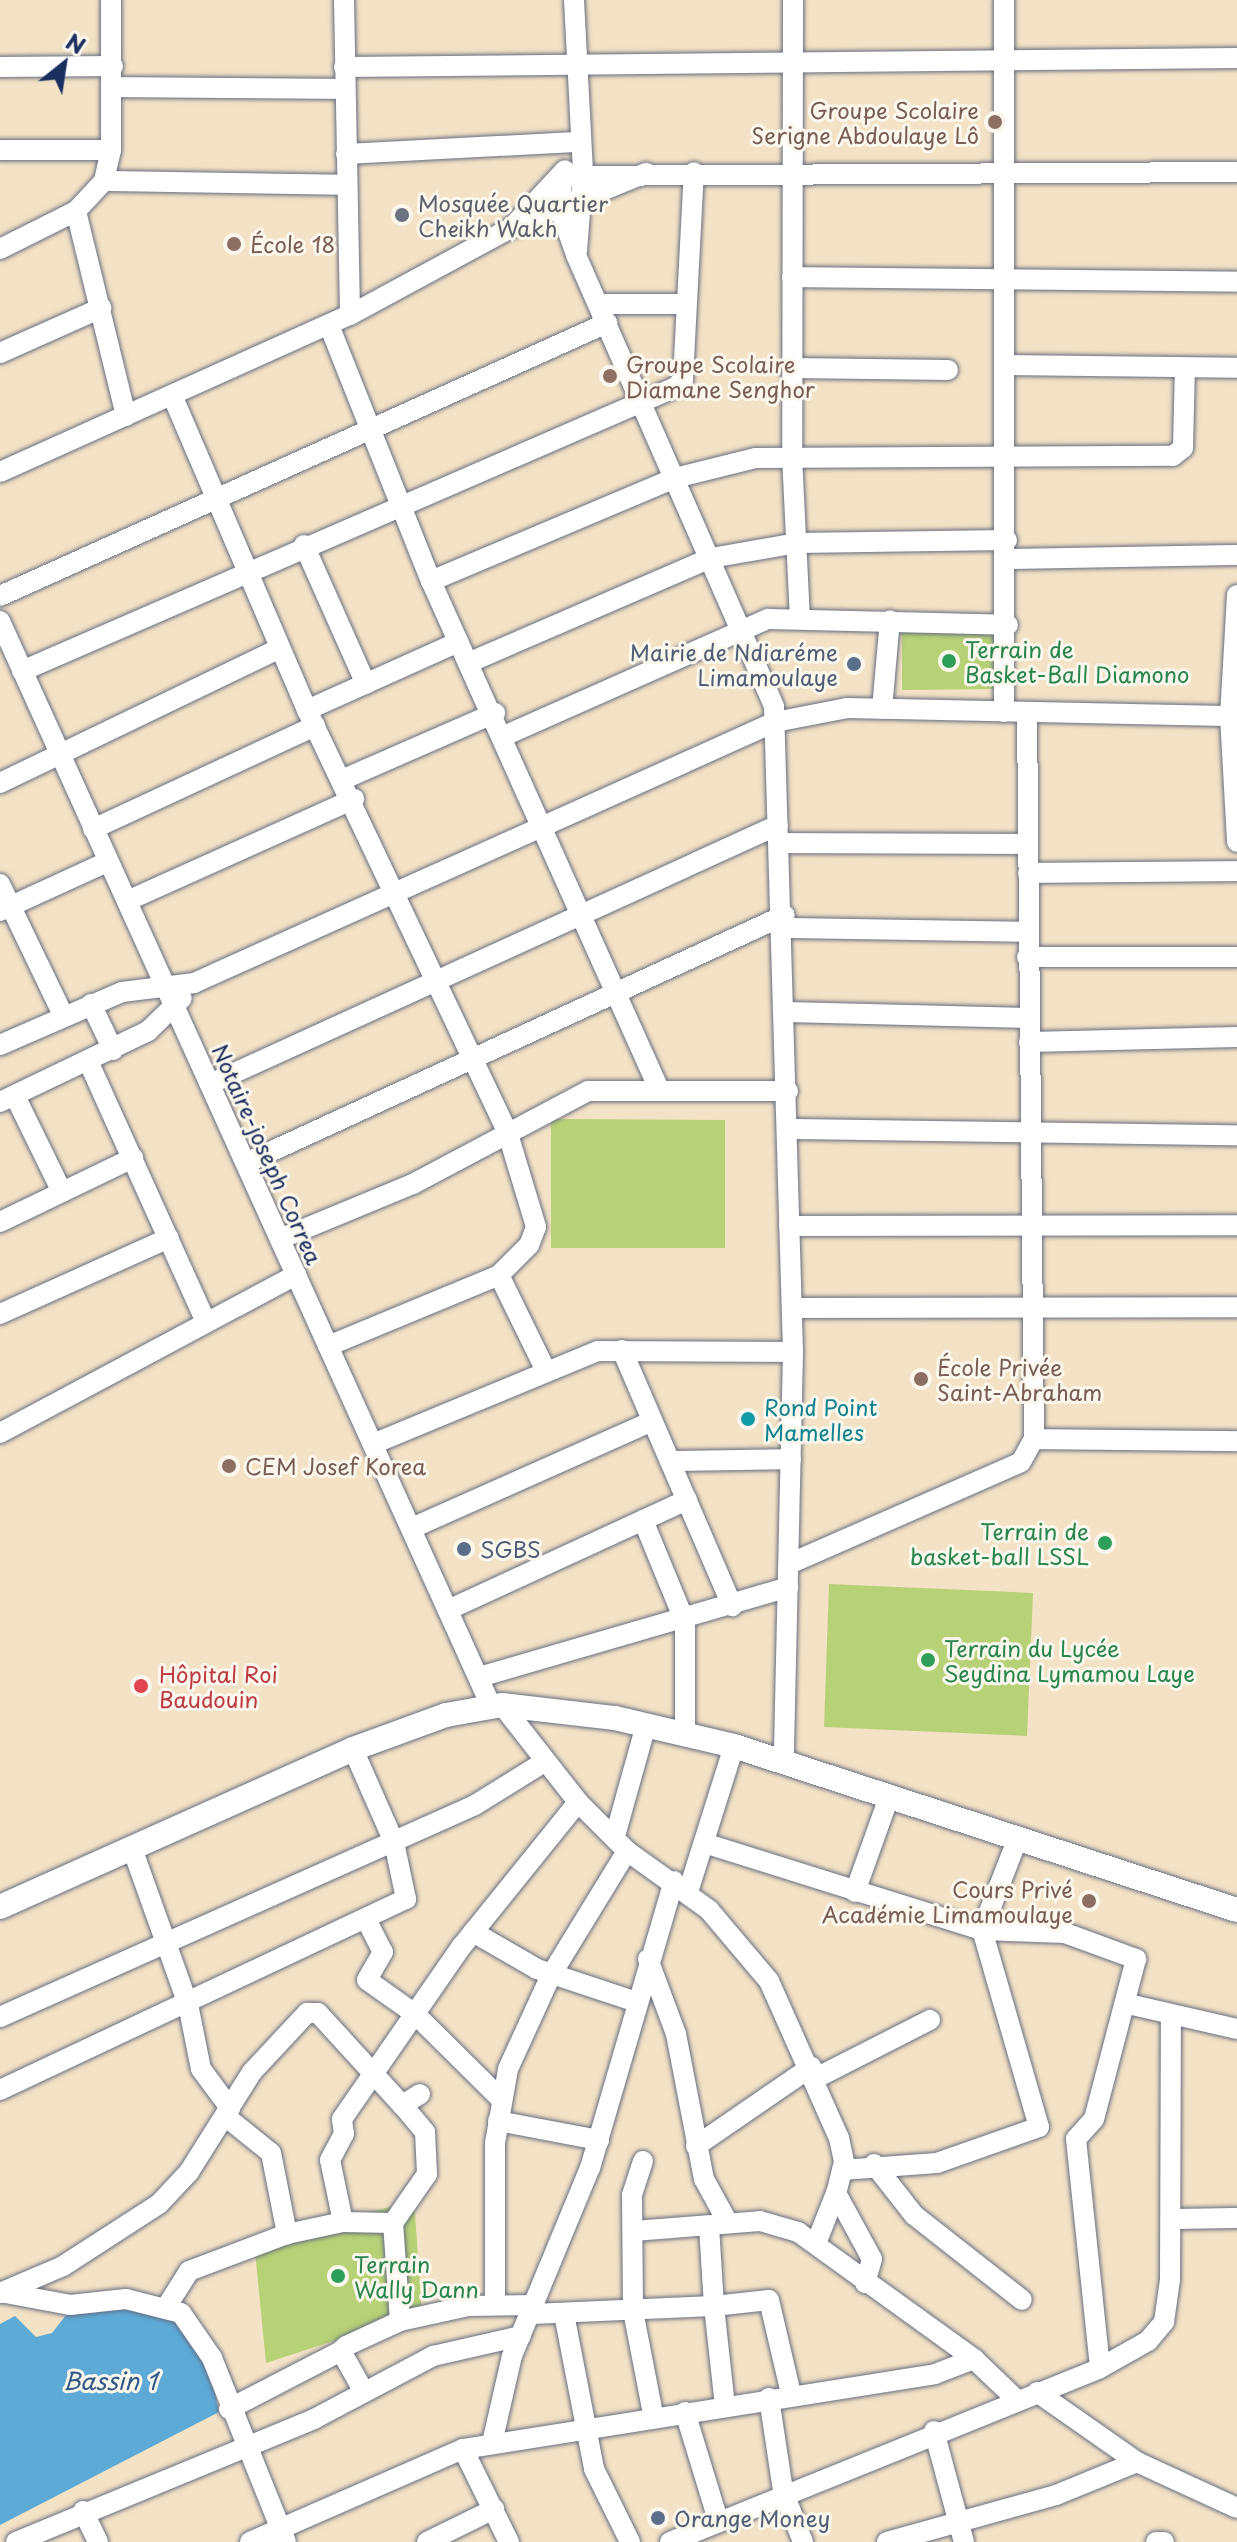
<!DOCTYPE html>
<meta charset="utf-8">
<style>
body{margin:0}
#map{position:relative;width:1237px;height:2542px;overflow:hidden;background:#f3e2c5;font-family:"Playpen Sans",sans-serif}
div>[style]{position:absolute}
[style*='--x']{left:calc(var(--x)*1px);top:calc(var(--y)*1px);width:calc(var(--w)*1px);rotate:calc(var(--a)*1deg)}
.green>*{inset:0;background:#b7d176}
.water>*{inset:0;background:#5daad6}
.roads{filter:drop-shadow(0 0 2px #676e82) drop-shadow(0 0 2px #676e82)}
.minor>*{height:20px;margin:-10px;padding:0 10px;transform-origin:10px;border-radius:10px;background:#fff}
.major>*{height:24px;margin:-12px;padding:0 12px;transform-origin:12px;border-radius:12px;background:#fff}
.dots>*{width:22px;height:22px;translate:-50% -50%;box-sizing:border-box;border:4px solid #fbf7ec;border-radius:50%}
span{translate:-50% -50%;white-space:nowrap;text-align:center;line-height:1.15;-webkit-text-stroke:6px #fbf7ec;paint-order:stroke}
.education-label{font-size:22px;color:#785e54}
.right{translate:-100% -50%;text-align:right}
.left{translate:0 -50%;text-align:left}
.worship-label{font-size:22px;color:#5b616d}
.leisure-label{font-size:22px;color:#27864d}
.service-label{font-size:22px;color:#4e5e75}
.street-label{font-size:22px;color:#1b2f5e}
.culture-label{font-size:22px;color:#0d838f}
.health-label{font-size:22px;color:#be3a42}
.water-label{font-size:24px;color:#325a88;font-style:italic}
.north{position:absolute;left:24px;top:24px;width:80px;height:80px;-webkit-text-stroke:6px #fbf7ec;paint-order:stroke;rotate:30deg;font-size:22px;font-weight:700;line-height:32px;text-align:center;color:#1b2f5e}
.north::after{content:'';display:block;margin:auto;width:28px;height:36px;background:#1b2f5e;clip-path:polygon(50% 0,100% 100%,50% 72%,0 100%)}
</style>
<div id="map">
<div class="green">
<i style="clip-path:polygon(902px 632px,995px 632px,995px 689px,902px 690px)"></i>
<i style="clip-path:polygon(551px 1119px,725px 1120px,725px 1248px,551px 1248px)"></i>
<i style="clip-path:polygon(829px 1584px,1033px 1593px,1027px 1736px,824px 1727px)"></i>
<i style="clip-path:polygon(414px 2201px,422px 2312px,266px 2363px,254px 2241px)"></i>
</div>
<div class="water">
<i style="clip-path:polygon(114px 2305px,179px 2317px,208px 2361px,219px 2412px,0 2525px,0 2324px,15px 2316px,36px 2337px,52px 2333px,70px 2310px)"></i>
</div>
<div class="roads">
<div class="minor">
<i style="--x:111;--y:0;--w:150;--a:90"></i>
<i style="--x:111;--y:150;--w:32;--a:103"></i>
<i style="--x:104;--y:181;--w:41;--a:133"></i>
<i style="--x:76;--y:211;--w:211;--a:76.3"></i>
<i style="--x:344;--y:0;--w:315;--a:88.9"></i>
<i style="--x:574;--y:0;--w:172;--a:87"></i>
<i style="--x:583;--y:172;--w:79;--a:94.3"></i>
<i style="--x:793;--y:0;--w:456;--a:90.1"></i>
<i style="--x:792;--y:456;--w:161;--a:87.2"></i>
<i style="--x:1004;--y:0;--w:712;--a:90"></i>
<i style="--x:0;--y:67;--w:113;--a:-0.5"></i>
<i style="--x:344;--y:67;--w:893;--a:-0.58"></i>
<i style="--x:113;--y:87;--w:232;--a:0.5"></i>
<i style="--x:0;--y:150;--w:111;--a:0"></i>
<i style="--x:346;--y:154;--w:230;--a:-3"></i>
<i style="--x:562;--y:176;--w:33;--a:93"></i>
<i style="--x:560;--y:209;--w:49;--a:70.8"></i>
<i style="--x:576;--y:255;--w:493;--a:66.3"></i>
<i style="--x:774;--y:707;--w:645;--a:88.31"></i>
<i style="--x:793;--y:1352;--w:409;--a:91.3"></i>
<i style="--x:562;--y:176;--w:675;--a:-0.34"></i>
<i style="--x:104;--y:181;--w:242;--a:0.9"></i>
<i style="--x:516;--y:223;--w:72;--a:-47.2"></i>
<i style="--x:0;--y:249;--w:85;--a:-26.6"></i>
<i style="--x:792;--y:277;--w:445;--a:0.6"></i>
<i style="--x:598;--y:304;--w:88;--a:0"></i>
<i style="--x:329;--y:325;--w:276;--a:68.3"></i>
<i style="--x:431;--y:581;--w:555;--a:65.84"></i>
<i style="--x:0;--y:353;--w:111;--a:-24"></i>
<i style="--x:1004;--y:365;--w:233;--a:0.7"></i>
<i style="--x:793;--y:368;--w:155;--a:0.7"></i>
<i style="--x:172;--y:395;--w:343;--a:66.8"></i>
<i style="--x:307;--y:710;--w:469;--a:64.6"></i>
<i style="--x:508;--y:1134;--w:97;--a:73.2"></i>
<i style="--x:536;--y:1227;--w:19;--a:111"></i>
<i style="--x:529;--y:1245;--w:42;--a:135"></i>
<i style="--x:499;--y:1275;--w:107;--a:63.9"></i>
<i style="--x:0;--y:472;--w:384;--a:-24.2"></i>
<i style="--x:350;--y:315;--w:185;--a:-28.4"></i>
<i style="--x:513;--y:227;--w:144;--a:-22.1"></i>
<i style="--x:304;--y:545;--w:152;--a:66"></i>
<i style="--x:1007;--y:559;--w:230;--a:-1"></i>
<i style="--x:431;--y:581;--w:265;--a:-22.9"></i>
<i style="--x:675;--y:478;--w:83;--a:-13.9"></i>
<i style="--x:756;--y:458;--w:417;--a:-0.3"></i>
<i style="--x:1173;--y:456;--w:13;--a:-39"></i>
<i style="--x:1183;--y:448;--w:80;--a:-88.6"></i>
<i style="--x:1237;--y:595;--w:121;--a:93.3"></i>
<i style="--x:1230;--y:716;--w:126;--a:86.8"></i>
<i style="--x:0;--y:596;--w:666;--a:-24.22"></i>
<i style="--x:0;--y:621;--w:1191;--a:65.65"></i>
<i style="--x:468;--y:663;--w:265;--a:-23.4"></i>
<i style="--x:711;--y:558;--w:87;--a:-9.9"></i>
<i style="--x:797;--y:543;--w:210;--a:-0.8"></i>
<i style="--x:22;--y:671;--w:713;--a:-23.47"></i>
<i style="--x:676;--y:387;--w:11;--a:-49"></i>
<i style="--x:683;--y:379;--w:207;--a:-87"></i>
<i style="--x:882;--y:709;--w:89;--a:-84.9"></i>
<i style="--x:307;--y:710;--w:166;--a:-24.2"></i>
<i style="--x:506;--y:735;--w:287;--a:-23.9"></i>
<i style="--x:768;--y:619;--w:240;--a:1.4"></i>
<i style="--x:344;--y:779;--w:165;--a:-23.6"></i>
<i style="--x:0;--y:783;--w:310;--a:-25.7"></i>
<i style="--x:93;--y:829;--w:245;--a:-24.9"></i>
<i style="--x:779;--y:843;--w:246;--a:0.2"></i>
<i style="--x:1028;--y:873;--w:209;--a:-0.5"></i>
<i style="--x:0;--y:884;--w:145;--a:64.3"></i>
<i style="--x:127;--y:901;--w:249;--a:-24.2"></i>
<i style="--x:0;--y:911;--w:118;--a:-24.6"></i>
<i style="--x:785;--y:928;--w:242;--a:0.9"></i>
<i style="--x:1027;--y:957;--w:210;--a:0"></i>
<i style="--x:91;--y:1004;--w:51;--a:64.4"></i>
<i style="--x:787;--y:1012;--w:242;--a:1.4"></i>
<i style="--x:1029;--y:1042;--w:208;--a:-1.4"></i>
<i style="--x:0;--y:1045;--w:133;--a:-23.5"></i>
<i style="--x:122;--y:992;--w:73;--a:-7.1"></i>
<i style="--x:194;--y:983;--w:637;--a:-24.19"></i>
<i style="--x:775;--y:722;--w:73;--a:-11"></i>
<i style="--x:847;--y:708;--w:390;--a:1.2"></i>
<i style="--x:89;--y:1063;--w:284;--a:65.7"></i>
<i style="--x:210;--y:1084;--w:624;--a:-24.51"></i>
<i style="--x:15;--y:1096;--w:107;--a:63.9"></i>
<i style="--x:0;--y:1102;--w:164;--a:-25.6"></i>
<i style="--x:148;--y:1031;--w:47;--a:-44.1"></i>
<i style="--x:788;--y:1129;--w:449;--a:0.8"></i>
<i style="--x:246;--y:1163;--w:593;--a:-24.71"></i>
<i style="--x:0;--y:1222;--w:148;--a:-25.7"></i>
<i style="--x:789;--y:1226;--w:448;--a:-0.1"></i>
<i style="--x:280;--y:1239;--w:144;--a:-22.5"></i>
<i style="--x:413;--y:1184;--w:198;--a:-28"></i>
<i style="--x:588;--y:1091;--w:200;--a:0"></i>
<i style="--x:792;--y:1308;--w:445;--a:-0.1"></i>
<i style="--x:0;--y:1314;--w:185;--a:-24.2"></i>
<i style="--x:328;--y:1346;--w:185;--a:-22.5"></i>
<i style="--x:622;--y:1350;--w:279;--a:66.7"></i>
<i style="--x:0;--y:1433;--w:336;--a:-28.1"></i>
<i style="--x:1034;--y:1439;--w:203;--a:0.6"></i>
<i style="--x:373;--y:1444;--w:243;--a:-22.5"></i>
<i style="--x:598;--y:1351;--w:195;--a:0.3"></i>
<i style="--x:670;--y:1461;--w:121;--a:-0.9"></i>
<i style="--x:643;--y:1520;--w:110;--a:67.6"></i>
<i style="--x:685;--y:1622;--w:112;--a:90"></i>
<i style="--x:412;--y:1528;--w:263;--a:-24"></i>
<i style="--x:789;--y:1564;--w:253;--a:-23.7"></i>
<i style="--x:1021;--y:1462;--w:26;--a:-61"></i>
<i style="--x:1034;--y:1439;--w:727;--a:-90.55"></i>
<i style="--x:450;--y:1609;--w:261;--a:-24.7"></i>
<i style="--x:479;--y:1677;--w:322;--a:-16.2"></i>
<i style="--x:502;--y:1705;--w:123;--a:51.9"></i>
<i style="--x:578;--y:1802;--w:69;--a:45"></i>
<i style="--x:627;--y:1851;--w:101;--a:35.7"></i>
<i style="--x:709;--y:1910;--w:93;--a:49.8"></i>
<i style="--x:769;--y:1981;--w:172;--a:66"></i>
<i style="--x:839;--y:2138;--w:25;--a:78"></i>
<i style="--x:844;--y:2162;--w:32;--a:104"></i>
<i style="--x:836;--y:2193;--w:75;--a:61.4"></i>
<i style="--x:872;--y:2259;--w:25;--a:106"></i>
<i style="--x:615;--y:1836;--w:115;--a:-74.4"></i>
<i style="--x:704;--y:1843;--w:291;--a:17.4"></i>
<i style="--x:982;--y:1930;--w:83;--a:2.1"></i>
<i style="--x:1065;--y:1933;--w:76;--a:20.1"></i>
<i style="--x:1136;--y:1959;--w:165;--a:104.7"></i>
<i style="--x:1094;--y:2119;--w:27;--a:132"></i>
<i style="--x:1076;--y:2139;--w:230;--a:84"></i>
<i style="--x:132;--y:1848;--w:166;--a:70.3"></i>
<i style="--x:188;--y:2004;--w:66;--a:78.7"></i>
<i style="--x:201;--y:2069;--w:49;--a:53.4"></i>
<i style="--x:688;--y:1892;--w:153;--a:-72.5"></i>
<i style="--x:855;--y:1892;--w:101;--a:-70.3"></i>
<i style="--x:367;--y:1921;--w:35;--a:63"></i>
<i style="--x:383;--y:1952;--w:32;--a:120"></i>
<i style="--x:367;--y:1980;--w:59;--a:35.3"></i>
<i style="--x:415;--y:2014;--w:122;--a:44.7"></i>
<i style="--x:473;--y:1932;--w:74;--a:30"></i>
<i style="--x:537;--y:1969;--w:105;--a:18.3"></i>
<i style="--x:648;--y:1959;--w:80;--a:69.5"></i>
<i style="--x:676;--y:2034;--w:148;--a:79.1"></i>
<i style="--x:704;--y:2179;--w:48;--a:61.3"></i>
<i style="--x:1128;--y:2004;--w:112;--a:12.9"></i>
<i style="--x:0;--y:2017;--w:520;--a:-24.05"></i>
<i style="--x:475;--y:1805;--w:81;--a:-31.9"></i>
<i style="--x:816;--y:2078;--w:128;--a:-27"></i>
<i style="--x:0;--y:2090;--w:449;--a:-25.2"></i>
<i style="--x:406;--y:1899;--w:58;--a:-101.9"></i>
<i style="--x:394;--y:1842;--w:102;--a:-113.8"></i>
<i style="--x:225;--y:2116;--w:59;--a:38.8"></i>
<i style="--x:271;--y:2153;--w:83;--a:78.8"></i>
<i style="--x:498;--y:2121;--w:103;--a:10.7"></i>
<i style="--x:696;--y:2146;--w:140;--a:-34.5"></i>
<i style="--x:643;--y:2161;--w:36;--a:108"></i>
<i style="--x:632;--y:2195;--w:116;--a:89.5"></i>
<i style="--x:633;--y:2311;--w:105;--a:79"></i>
<i style="--x:874;--y:2164;--w:65;--a:51.9"></i>
<i style="--x:914;--y:2215;--w:137;--a:38.2"></i>
<i style="--x:842;--y:2170;--w:95;--a:-4.2"></i>
<i style="--x:937;--y:2163;--w:108;--a:-19.4"></i>
<i style="--x:1039;--y:2127;--w:205;--a:-106.1"></i>
<i style="--x:982;--y:1930;--w:97;--a:-68.7"></i>
<i style="--x:1172;--y:2219;--w:65;--a:-0.9"></i>
<i style="--x:343;--y:2222;--w:50;--a:1.1"></i>
<i style="--x:393;--y:2223;--w:60;--a:-55.2"></i>
<i style="--x:427;--y:2174;--w:42;--a:-92.7"></i>
<i style="--x:425;--y:2132;--w:35;--a:-130"></i>
<i style="--x:393;--y:2223;--w:98;--a:85.9"></i>
<i style="--x:634;--y:2231;--w:126;--a:-4.5"></i>
<i style="--x:760;--y:2221;--w:40;--a:16"></i>
<i style="--x:798;--y:2232;--w:217;--a:35.8"></i>
<i style="--x:974;--y:2359;--w:61;--a:43.7"></i>
<i style="--x:817;--y:2241;--w:52;--a:-68.4"></i>
<i style="--x:0;--y:2292;--w:71;--a:10.5"></i>
<i style="--x:70;--y:2305;--w:56;--a:-6.1"></i>
<i style="--x:126;--y:2299;--w:57;--a:14.3"></i>
<i style="--x:181;--y:2313;--w:55;--a:55.4"></i>
<i style="--x:212;--y:2358;--w:198;--a:68.1"></i>
<i style="--x:0;--y:2293;--w:69;--a:-23.2"></i>
<i style="--x:63;--y:2266;--w:114;--a:-32.9"></i>
<i style="--x:159;--y:2204;--w:44;--a:-46.8"></i>
<i style="--x:189;--y:2172;--w:118;--a:-57.8"></i>
<i style="--x:252;--y:2072;--w:81;--a:-47"></i>
<i style="--x:307;--y:2013;--w:11;--a:0"></i>
<i style="--x:318;--y:2013;--w:125;--a:47.6"></i>
<i style="--x:402;--y:2105;--w:21;--a:-31"></i>
<i style="--x:495;--y:2302;--w:159;--a:-90"></i>
<i style="--x:495;--y:2143;--w:75;--a:-80"></i>
<i style="--x:508;--y:2069;--w:103;--a:-65.4"></i>
<i style="--x:551;--y:1975;--w:145;--a:-58.5"></i>
<i style="--x:167;--y:2306;--w:41;--a:-57.8"></i>
<i style="--x:189;--y:2271;--w:105;--a:-20.7"></i>
<i style="--x:287;--y:2234;--w:57;--a:-12.1"></i>
<i style="--x:343;--y:2222;--w:63;--a:-101.8"></i>
<i style="--x:330;--y:2160;--w:30;--a:-62"></i>
<i style="--x:344;--y:2134;--w:15;--a:-98"></i>
<i style="--x:342;--y:2119;--w:211;--a:-55.3"></i>
<i style="--x:462;--y:1946;--w:185;--a:-51.1"></i>
<i style="--x:531;--y:2314;--w:183;--a:-2.5"></i>
<i style="--x:714;--y:2306;--w:80;--a:-93.6"></i>
<i style="--x:564;--y:2314;--w:158;--a:79"></i>
<i style="--x:594;--y:2469;--w:81;--a:63.7"></i>
<i style="--x:364;--y:2392;--w:47;--a:-119.3"></i>
<i style="--x:341;--y:2351;--w:7;--a:-45"></i>
<i style="--x:346;--y:2346;--w:60;--a:-24.8"></i>
<i style="--x:400;--y:2321;--w:70;--a:-12.4"></i>
<i style="--x:468;--y:2306;--w:67;--a:-0.9"></i>
<i style="--x:1037;--y:2392;--w:122;--a:35"></i>
<i style="--x:1137;--y:2462;--w:110;--a:24.7"></i>
<i style="--x:769;--y:2398;--w:94;--a:81.4"></i>
<i style="--x:783;--y:2491;--w:55;--a:68.6"></i>
<i style="--x:725;--y:2406;--w:101;--a:-96.3"></i>
<i style="--x:714;--y:2306;--w:55;--a:-6.2"></i>
<i style="--x:769;--y:2300;--w:97;--a:76.8"></i>
<i style="--x:229;--y:2409;--w:126;--a:-27.4"></i>
<i style="--x:685;--y:2412;--w:113;--a:73"></i>
<i style="--x:934;--y:2431;--w:115;--a:74.9"></i>
<i style="--x:492;--y:2443;--w:89;--a:-77.1"></i>
<i style="--x:512;--y:2356;--w:204;--a:-67.5"></i>
<i style="--x:590;--y:2168;--w:299;--a:-73.7"></i>
<i style="--x:463;--y:2449;--w:104;--a:63.7"></i>
<i style="--x:83;--y:2511;--w:34;--a:64"></i>
<i style="--x:16;--y:2542;--w:322;--a:-22.4"></i>
<i style="--x:314;--y:2419;--w:135;--a:-27.9"></i>
<i style="--x:433;--y:2356;--w:90;--a:-12.8"></i>
<i style="--x:250;--y:2542;--w:232;--a:-23.6"></i>
<i style="--x:463;--y:2449;--w:478;--a:-9"></i>
<i style="--x:935;--y:2374;--w:42;--a:-21"></i>
<i style="--x:427;--y:2542;--w:75;--a:-26.2"></i>
<i style="--x:670;--y:2542;--w:464;--a:-22"></i>
<i style="--x:1100;--y:2368;--w:55;--a:-29.4"></i>
<i style="--x:1148;--y:2341;--w:25;--a:-50"></i>
<i style="--x:1164;--y:2322;--w:42;--a:-81.9"></i>
<i style="--x:1170;--y:2280;--w:264;--a:-89.8"></i>
<i style="--x:887;--y:2542;--w:175;--a:-15.5"></i>
<i style="--x:1056;--y:2495;--w:87;--a:-22.2"></i>
<i style="--x:1156;--y:2542;--w:8;--a:0"></i>
</div>
<div class="major">
<i style="--x:0;--y:1907;--w:387;--a:-24.1"></i>
<i style="--x:353;--y:1749;--w:99;--a:-20.1"></i>
<i style="--x:446;--y:1715;--w:57;--a:-10.1"></i>
<i style="--x:502;--y:1705;--w:114;--a:6.6"></i>
<i style="--x:615;--y:1718;--w:122;--a:13.2"></i>
<i style="--x:734;--y:1746;--w:529;--a:18.06"></i>
</div>
</div>
<div class="dots">
<i style="left:995px;top:122px;background:#8d6e63"></i>
<i style="left:402px;top:215px;background:#6b7280"></i>
<i style="left:234px;top:244px;background:#8d6e63"></i>
<i style="left:610px;top:376px;background:#8d6e63"></i>
<i style="left:949px;top:661px;background:#2e9e5b"></i>
<i style="left:854px;top:664px;background:#5c6f8a"></i>
<i style="left:921px;top:1379px;background:#8d6e63"></i>
<i style="left:748px;top:1419px;background:#0f9aa8"></i>
<i style="left:229px;top:1466px;background:#8d6e63"></i>
<i style="left:1105px;top:1543px;background:#2e9e5b"></i>
<i style="left:464px;top:1549px;background:#5c6f8a"></i>
<i style="left:928px;top:1660px;background:#2e9e5b"></i>
<i style="left:141px;top:1686px;background:#e0444e"></i>
<i style="left:1089px;top:1901px;background:#8d6e63"></i>
<i style="left:338px;top:2276px;background:#2e9e5b"></i>
<i style="left:658px;top:2518px;background:#5c6f8a"></i>
</div>
<div class="education-label">
<span class="right" style="left:979px;top:122px">Groupe Scolaire<br>Serigne Abdoulaye Lô</span>
<span class="left" style="left:250px;top:244px">École 18</span>
<span class="left" style="left:626px;top:376px">Groupe Scolaire<br>Diamane Senghor</span>
<span class="left" style="left:937px;top:1379px">École Privée<br>Saint-Abraham</span>
<span class="left" style="left:245px;top:1466px">CEM Josef Korea</span>
<span class="right" style="left:1073px;top:1901px">Cours Privé<br>Académie Limamoulaye</span>
</div>
<div class="worship-label">
<span class="left" style="left:418px;top:215px">Mosquée Quartier<br>Cheikh Wakh</span>
</div>
<div class="leisure-label">
<span class="left" style="left:965px;top:661px">Terrain de<br>Basket-Ball Diamono</span>
<span class="right" style="left:1089px;top:1543px">Terrain de<br>basket-ball LSSL</span>
<span class="left" style="left:944px;top:1660px">Terrain du Lycée<br>Seydina Lymamou Laye</span>
<span class="left" style="left:354px;top:2276px">Terrain<br>Wally Dann</span>
</div>
<div class="service-label">
<span class="right" style="left:838px;top:664px">Mairie de Ndiaréme<br>Limamoulaye</span>
<span class="left" style="left:480px;top:1549px">SGBS</span>
<span class="left" style="left:674px;top:2518px">Orange Money</span>
</div>
<div class="street-label">
<span style="left:268px;top:1154px;rotate:66deg">Notaire-joseph Correa</span>
</div>
<div class="culture-label">
<span class="left" style="left:764px;top:1419px">Rond Point<br>Mamelles</span>
</div>
<div class="health-label">
<span class="left" style="left:159px;top:1686px">Hôpital Roi<br>Baudouin</span>
</div>
<div class="water-label">
<span style="left:110px;top:2381px">Bassin 1</span>
</div>
<div class="north">N</div>
</div>
